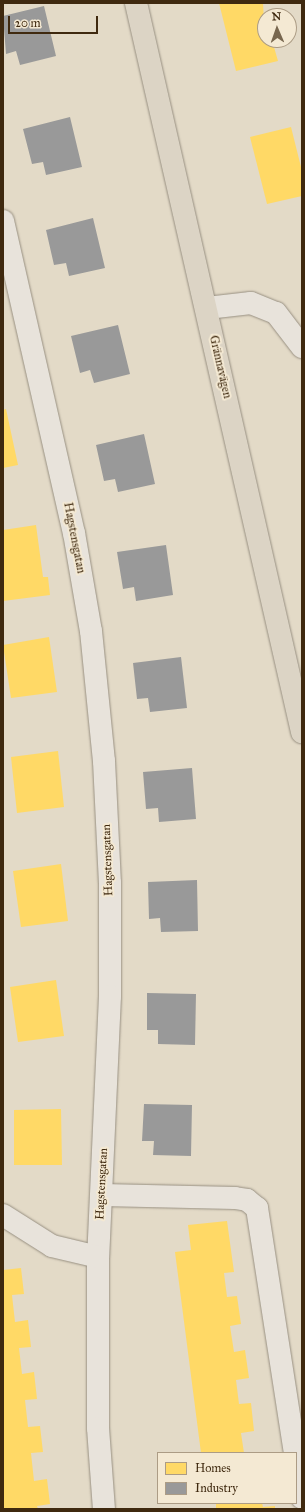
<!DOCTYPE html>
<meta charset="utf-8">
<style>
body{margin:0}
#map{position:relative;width:305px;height:1512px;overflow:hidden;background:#e3dac7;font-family:"IM FELL Great Primer",serif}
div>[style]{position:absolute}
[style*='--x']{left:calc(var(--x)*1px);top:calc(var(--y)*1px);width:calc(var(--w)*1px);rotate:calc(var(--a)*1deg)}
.homes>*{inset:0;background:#ffd966}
.industry>*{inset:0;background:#999}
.roads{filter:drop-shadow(0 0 1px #989082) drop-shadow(0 0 1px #989082)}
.minor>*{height:22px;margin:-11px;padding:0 11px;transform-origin:11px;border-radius:11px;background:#e8e3db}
.major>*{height:22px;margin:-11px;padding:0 11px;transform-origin:11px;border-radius:11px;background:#dcd4c5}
span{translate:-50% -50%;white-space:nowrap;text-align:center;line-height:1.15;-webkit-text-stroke:4px #f4e9d3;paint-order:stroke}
.street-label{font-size:12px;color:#3f290f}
.frame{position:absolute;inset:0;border:4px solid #3f290f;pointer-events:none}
.legend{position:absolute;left:157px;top:1452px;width:140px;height:52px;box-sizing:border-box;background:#f4e9d3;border:1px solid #ac9c85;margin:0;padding:5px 7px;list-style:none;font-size:12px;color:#3f290f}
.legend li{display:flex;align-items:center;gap:8px;height:20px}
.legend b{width:20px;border:1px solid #ac9c85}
.north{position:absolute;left:257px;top:8px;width:40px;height:40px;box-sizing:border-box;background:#f4e9d3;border:1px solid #ac9c85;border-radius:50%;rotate:358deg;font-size:11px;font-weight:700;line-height:16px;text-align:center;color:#3f290f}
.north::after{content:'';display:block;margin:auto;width:14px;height:18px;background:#78674f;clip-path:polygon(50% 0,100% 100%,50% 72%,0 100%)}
.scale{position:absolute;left:8px;top:16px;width:90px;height:18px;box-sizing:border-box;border:2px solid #3f290f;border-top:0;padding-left:5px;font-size:12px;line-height:14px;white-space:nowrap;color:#3f290f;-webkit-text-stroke:3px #f4e9d3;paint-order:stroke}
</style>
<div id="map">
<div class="homes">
<i style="clip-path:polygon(219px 3px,263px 3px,265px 40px,272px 40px,278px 61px,236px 71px)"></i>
<i style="clip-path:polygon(291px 127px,302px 171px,302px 196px,267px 204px,250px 137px)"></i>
<i style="clip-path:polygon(6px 409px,18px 465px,3px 468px,3px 410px)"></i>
<i style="clip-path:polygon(36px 525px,43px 577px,48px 577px,50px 595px,3px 601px,3px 530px)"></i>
<i style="clip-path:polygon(49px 637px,57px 692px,11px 698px,3px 645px)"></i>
<i style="clip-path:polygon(58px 751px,64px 807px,17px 813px,11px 757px)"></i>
<i style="clip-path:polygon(61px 864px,68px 921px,21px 927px,13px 871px)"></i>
<i style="clip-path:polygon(56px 980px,64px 1036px,18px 1042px,10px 987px)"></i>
<i style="clip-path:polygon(61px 1109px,62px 1165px,14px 1165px,14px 1110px)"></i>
<i style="clip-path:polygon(227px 1221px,234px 1272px,224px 1273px,227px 1297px,237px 1296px,241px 1324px,230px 1326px,234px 1352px,245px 1350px,249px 1378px,236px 1380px,239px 1404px,251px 1403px,254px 1431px,241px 1433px,244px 1453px,201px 1453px,175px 1252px,191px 1250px,188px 1225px)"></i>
<i style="clip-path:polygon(21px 1268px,24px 1294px,12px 1295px,15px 1322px,28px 1320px,31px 1347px,19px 1348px,22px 1374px,34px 1372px,37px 1399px,25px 1400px,28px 1427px,40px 1426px,43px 1452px,31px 1453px,34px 1481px,47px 1479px,50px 1504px,37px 1506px,38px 1509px,3px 1509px,3px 1270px)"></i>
<i style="clip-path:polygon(216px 1503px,262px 1503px,263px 1507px,275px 1506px,275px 1509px,216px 1509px)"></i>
</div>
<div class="industry">
<i style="clip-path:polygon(44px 6px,56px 56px,20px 65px,16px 51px,6px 54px,3px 16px)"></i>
<i style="clip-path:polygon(70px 117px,82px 167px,46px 175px,43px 162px,32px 164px,23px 129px)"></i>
<i style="clip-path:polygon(93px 218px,105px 268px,69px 276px,66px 263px,54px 265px,46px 230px)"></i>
<i style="clip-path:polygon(118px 325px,130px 374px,94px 383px,90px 370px,80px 373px,71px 336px)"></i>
<i style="clip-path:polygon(144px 434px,155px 484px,118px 492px,115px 479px,104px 481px,96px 445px)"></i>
<i style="clip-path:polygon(166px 545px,173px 595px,136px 601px,134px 587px,123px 589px,117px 552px)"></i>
<i style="clip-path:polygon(181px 657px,187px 708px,150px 712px,148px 698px,137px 699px,133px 663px)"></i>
<i style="clip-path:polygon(192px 768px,196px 819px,159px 822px,158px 808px,146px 809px,143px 772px)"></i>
<i style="clip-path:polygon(197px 880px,198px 931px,161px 932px,160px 918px,149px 919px,148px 882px)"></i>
<i style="clip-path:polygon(147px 993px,196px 994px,195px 1045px,158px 1044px,158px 1030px,147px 1030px)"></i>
<i style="clip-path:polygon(144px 1104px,192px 1105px,191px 1156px,153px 1155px,154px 1141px,142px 1141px)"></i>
</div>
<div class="roads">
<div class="minor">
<i style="--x:3;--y:221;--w:320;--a:77.2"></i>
<i style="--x:74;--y:533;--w:99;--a:80.2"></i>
<i style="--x:91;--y:631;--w:131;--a:84.3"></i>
<i style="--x:104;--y:761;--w:122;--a:87.2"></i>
<i style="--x:110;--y:883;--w:113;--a:90"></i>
<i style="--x:110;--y:996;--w:261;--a:92.6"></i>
<i style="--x:98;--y:1257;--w:171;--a:90"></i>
<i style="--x:98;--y:1428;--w:81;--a:85.8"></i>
<i style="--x:207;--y:308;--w:44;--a:-6.5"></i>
<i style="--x:251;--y:303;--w:27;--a:22"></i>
<i style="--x:276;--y:313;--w:43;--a:52.6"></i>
<i style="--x:102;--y:1195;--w:133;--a:1.3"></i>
<i style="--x:235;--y:1198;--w:12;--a:9"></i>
<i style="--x:247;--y:1200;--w:13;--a:39"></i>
<i style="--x:257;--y:1208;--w:248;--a:81.2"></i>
<i style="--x:3;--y:1215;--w:58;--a:32.3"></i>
<i style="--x:52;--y:1246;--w:47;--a:13.4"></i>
<i style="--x:296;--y:1457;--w:41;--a:81.7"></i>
</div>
<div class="major">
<i style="--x:136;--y:3;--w:748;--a:77.17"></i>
</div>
</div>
<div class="street-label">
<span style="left:220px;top:367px;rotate:77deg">Grännavägen</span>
<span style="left:74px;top:538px;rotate:79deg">Hagstensgatan</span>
<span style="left:108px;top:860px;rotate:-92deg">Hagstensgatan</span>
<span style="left:102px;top:1184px;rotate:-87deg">Hagstensgatan</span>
</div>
<div class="frame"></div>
<ul class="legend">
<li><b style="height:11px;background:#ffd966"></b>Homes</li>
<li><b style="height:11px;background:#999"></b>Industry</li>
</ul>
<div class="north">N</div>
<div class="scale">20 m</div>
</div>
